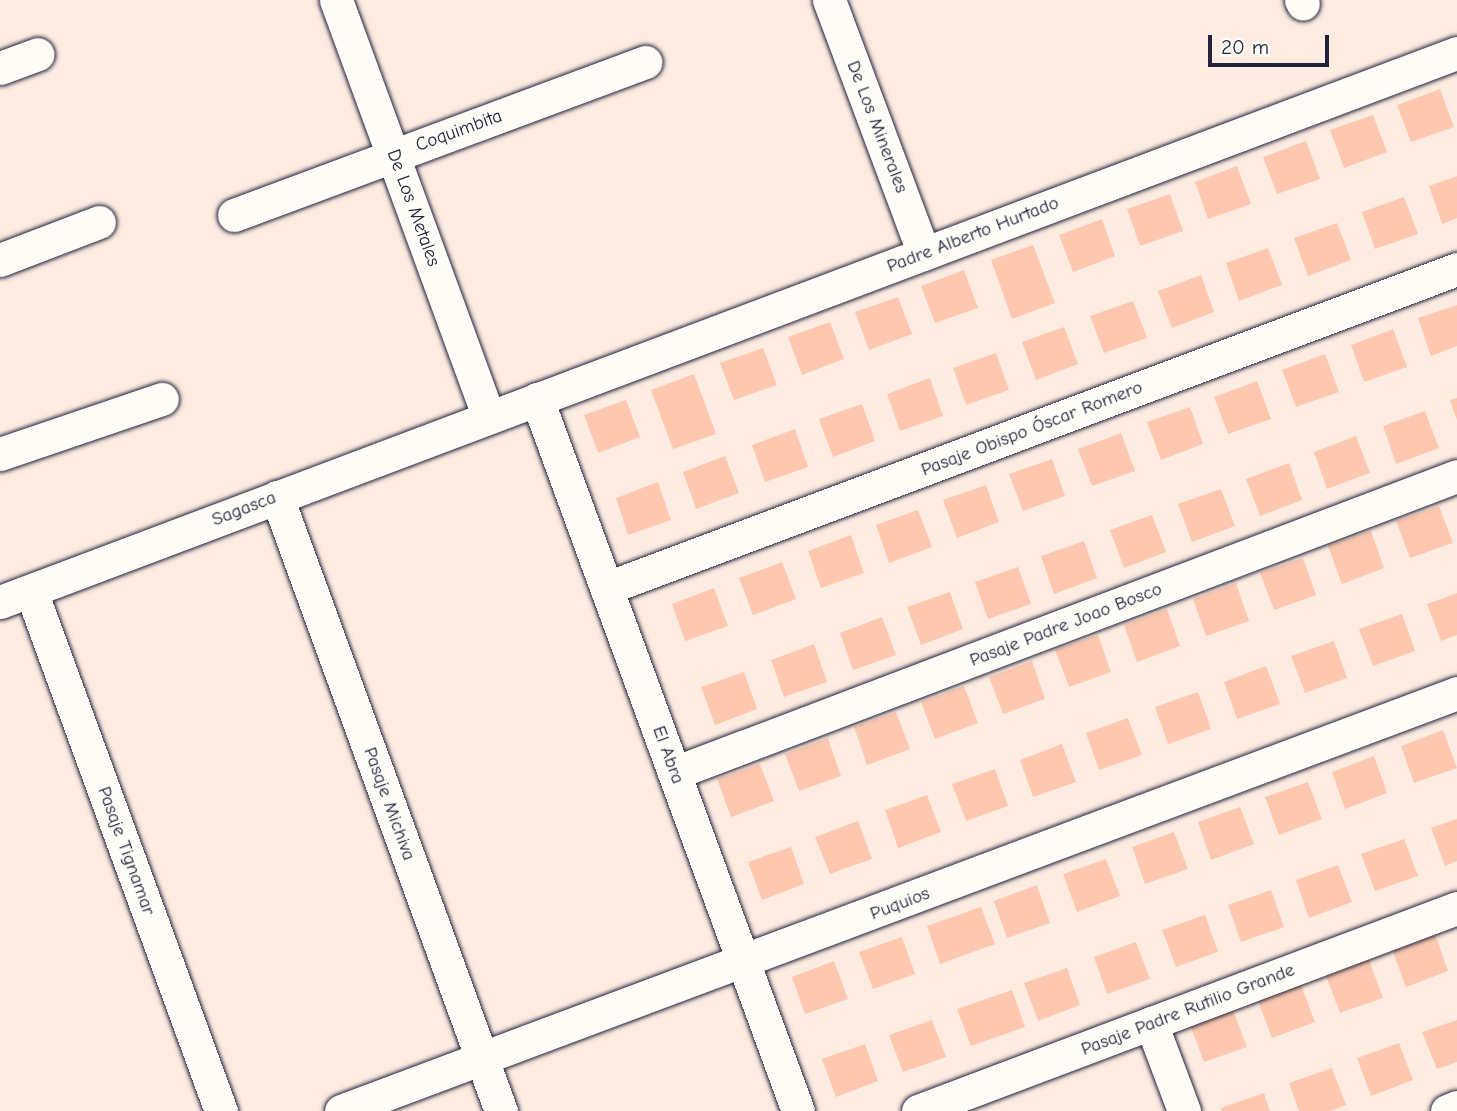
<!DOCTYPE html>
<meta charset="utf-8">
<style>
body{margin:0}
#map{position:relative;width:1457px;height:1111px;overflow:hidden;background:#fdece1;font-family:"Comic Neue",sans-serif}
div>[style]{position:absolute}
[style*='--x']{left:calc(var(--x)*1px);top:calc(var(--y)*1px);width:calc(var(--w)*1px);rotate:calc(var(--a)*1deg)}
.building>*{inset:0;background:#fdc8af}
.roads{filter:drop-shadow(0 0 2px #22223b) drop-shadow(0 0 2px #22223b)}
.street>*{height:33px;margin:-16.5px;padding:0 16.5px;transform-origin:16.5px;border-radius:16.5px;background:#fdfcf7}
span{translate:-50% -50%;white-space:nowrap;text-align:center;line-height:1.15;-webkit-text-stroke:5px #fdfcf7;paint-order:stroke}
.street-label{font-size:19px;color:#22223b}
.scale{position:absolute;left:1208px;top:35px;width:121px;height:32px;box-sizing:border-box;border:4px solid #22223b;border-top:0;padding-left:9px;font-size:21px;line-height:24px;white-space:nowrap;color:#22223b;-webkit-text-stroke:5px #fdfcf7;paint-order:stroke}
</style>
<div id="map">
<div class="building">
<i style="clip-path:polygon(1440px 89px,1454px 127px,1411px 142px,1397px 105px)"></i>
<i style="clip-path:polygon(1373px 115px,1387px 152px,1344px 168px,1330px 130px)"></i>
<i style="clip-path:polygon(1306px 141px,1320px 179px,1277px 194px,1263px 157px)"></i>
<i style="clip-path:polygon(1237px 166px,1251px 204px,1208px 219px,1195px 182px)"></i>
<i style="clip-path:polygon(1457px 176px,1457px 218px,1442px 224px,1429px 186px)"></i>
<i style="clip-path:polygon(1170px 194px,1183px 231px,1140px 246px,1127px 209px)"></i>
<i style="clip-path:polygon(1404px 197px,1418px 234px,1375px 249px,1362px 212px)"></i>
<i style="clip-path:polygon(1102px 219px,1115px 256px,1073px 272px,1059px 235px)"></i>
<i style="clip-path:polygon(1337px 223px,1351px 260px,1308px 276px,1294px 238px)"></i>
<i style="clip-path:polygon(1033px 245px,1055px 303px,1012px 319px,991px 260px)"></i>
<i style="clip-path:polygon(1268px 248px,1282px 285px,1239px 301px,1226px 263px)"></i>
<i style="clip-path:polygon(964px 270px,978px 308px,935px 323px,921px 286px)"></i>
<i style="clip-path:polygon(1201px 275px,1214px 312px,1172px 328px,1158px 291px)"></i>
<i style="clip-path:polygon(898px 297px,912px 334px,869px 350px,855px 312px)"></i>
<i style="clip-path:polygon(1133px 301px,1147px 338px,1104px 353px,1090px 316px)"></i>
<i style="clip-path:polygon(1457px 305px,1457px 346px,1431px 356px,1418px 318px)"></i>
<i style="clip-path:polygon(830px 322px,844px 359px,802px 375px,788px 337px)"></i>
<i style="clip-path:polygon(1064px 327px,1078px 364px,1036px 380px,1022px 342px)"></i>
<i style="clip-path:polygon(1393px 329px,1407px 367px,1364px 382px,1351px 345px)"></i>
<i style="clip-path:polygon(763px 348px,777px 385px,734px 400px,720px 363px)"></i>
<i style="clip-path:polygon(996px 353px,1009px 390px,966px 405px,953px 368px)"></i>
<i style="clip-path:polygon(1325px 354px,1339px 392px,1296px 407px,1282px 370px)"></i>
<i style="clip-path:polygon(694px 374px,716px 434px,673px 449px,651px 390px)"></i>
<i style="clip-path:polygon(930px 378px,943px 416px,900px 431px,887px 394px)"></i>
<i style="clip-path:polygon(1257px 381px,1271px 419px,1228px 434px,1214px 397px)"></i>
<i style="clip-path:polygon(1457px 398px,1457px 420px,1450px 400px)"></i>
<i style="clip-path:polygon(626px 400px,640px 437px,598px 453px,584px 415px)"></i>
<i style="clip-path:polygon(862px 404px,875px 441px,833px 457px,819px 419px)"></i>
<i style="clip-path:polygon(1190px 407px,1203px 444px,1161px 460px,1147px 422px)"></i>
<i style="clip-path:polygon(1425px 411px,1439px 448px,1396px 464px,1383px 426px)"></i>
<i style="clip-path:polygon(795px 429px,808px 467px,765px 482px,752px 445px)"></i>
<i style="clip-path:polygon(1121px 433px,1135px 471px,1092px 486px,1078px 449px)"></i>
<i style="clip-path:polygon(1356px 436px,1370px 473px,1327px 489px,1314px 452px)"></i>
<i style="clip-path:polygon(725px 456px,739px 493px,696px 509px,683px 472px)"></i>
<i style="clip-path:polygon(1052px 459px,1065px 496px,1023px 511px,1009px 474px)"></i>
<i style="clip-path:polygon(1289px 463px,1302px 500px,1260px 516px,1246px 479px)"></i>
<i style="clip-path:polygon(658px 482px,671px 520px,628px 535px,616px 498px)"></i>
<i style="clip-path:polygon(986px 485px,999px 522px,957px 538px,943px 500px)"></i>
<i style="clip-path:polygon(1221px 489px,1235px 526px,1192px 542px,1178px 504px)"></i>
<i style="clip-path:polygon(1439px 506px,1453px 543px,1410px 558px,1396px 521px)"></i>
<i style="clip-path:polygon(918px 510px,932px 547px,889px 563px,876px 525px)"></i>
<i style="clip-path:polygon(1152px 515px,1166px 552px,1124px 568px,1110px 530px)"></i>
<i style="clip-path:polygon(1371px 531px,1384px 568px,1342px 584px,1328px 546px)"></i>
<i style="clip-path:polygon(851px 535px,864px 573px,821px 588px,808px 551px)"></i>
<i style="clip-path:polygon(1084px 541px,1097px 578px,1054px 594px,1041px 556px)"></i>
<i style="clip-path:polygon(1303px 558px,1316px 595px,1274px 610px,1260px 573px)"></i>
<i style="clip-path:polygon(782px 562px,796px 599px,753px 615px,739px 578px)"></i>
<i style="clip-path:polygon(1018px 567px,1031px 604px,988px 619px,975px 582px)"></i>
<i style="clip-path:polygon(1236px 583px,1249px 621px,1206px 636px,1193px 599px)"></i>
<i style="clip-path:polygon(714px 588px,728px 626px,685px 641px,672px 604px)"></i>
<i style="clip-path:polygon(950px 592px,963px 629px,921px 645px,907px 607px)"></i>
<i style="clip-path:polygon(1457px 593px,1457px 635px,1441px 641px,1427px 604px)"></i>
<i style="clip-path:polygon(1167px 609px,1180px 646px,1137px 662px,1124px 625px)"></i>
<i style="clip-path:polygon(1402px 614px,1415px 651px,1373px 666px,1359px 629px)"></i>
<i style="clip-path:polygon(882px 617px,896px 655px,853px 670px,840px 633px)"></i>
<i style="clip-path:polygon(1098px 635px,1111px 672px,1069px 687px,1055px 650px)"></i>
<i style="clip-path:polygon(1334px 641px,1347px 678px,1305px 693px,1291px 656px)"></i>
<i style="clip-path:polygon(814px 644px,827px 682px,784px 697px,771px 660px)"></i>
<i style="clip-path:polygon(1032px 661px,1045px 699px,1003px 714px,989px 677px)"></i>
<i style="clip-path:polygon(1266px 666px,1280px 704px,1237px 719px,1224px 682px)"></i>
<i style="clip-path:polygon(744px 672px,757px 709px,715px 725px,701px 687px)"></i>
<i style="clip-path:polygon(964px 686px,978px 723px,935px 739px,921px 702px)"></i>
<i style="clip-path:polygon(1198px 692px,1211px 729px,1168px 744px,1155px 707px)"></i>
<i style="clip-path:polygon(896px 712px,910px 749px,867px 765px,854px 727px)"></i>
<i style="clip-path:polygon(1128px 718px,1142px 755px,1099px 770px,1086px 733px)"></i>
<i style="clip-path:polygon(1443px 730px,1457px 768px,1414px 783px,1401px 746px)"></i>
<i style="clip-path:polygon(828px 738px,841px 776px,799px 791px,785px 754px)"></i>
<i style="clip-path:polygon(1062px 744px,1076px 782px,1033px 797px,1020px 760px)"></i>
<i style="clip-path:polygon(1374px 756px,1387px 793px,1345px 809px,1332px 772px)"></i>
<i style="clip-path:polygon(760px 764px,774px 801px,731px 817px,717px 779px)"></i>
<i style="clip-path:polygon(995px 769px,1008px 806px,966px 821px,952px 784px)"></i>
<i style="clip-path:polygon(1308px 782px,1322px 819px,1279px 835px,1265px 797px)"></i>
<i style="clip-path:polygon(927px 795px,941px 832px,898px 848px,885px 810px)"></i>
<i style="clip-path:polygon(1240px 807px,1254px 844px,1211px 860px,1198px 822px)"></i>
<i style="clip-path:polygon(1457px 819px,1457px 861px,1445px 866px,1431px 828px)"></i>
<i style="clip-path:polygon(858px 821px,872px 859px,830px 874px,815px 837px)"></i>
<i style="clip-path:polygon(1174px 832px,1188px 869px,1145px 884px,1132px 847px)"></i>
<i style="clip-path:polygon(1404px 839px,1418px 876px,1375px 891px,1361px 854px)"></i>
<i style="clip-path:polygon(791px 847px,804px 884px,762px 900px,748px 862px)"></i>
<i style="clip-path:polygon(1106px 859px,1120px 896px,1077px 912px,1063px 874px)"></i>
<i style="clip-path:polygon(1338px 865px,1352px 902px,1309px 918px,1296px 880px)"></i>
<i style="clip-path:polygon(1037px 885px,1050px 923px,1007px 938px,994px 901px)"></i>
<i style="clip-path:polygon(1271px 890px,1284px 927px,1241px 942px,1228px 905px)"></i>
<i style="clip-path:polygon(981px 907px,995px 944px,940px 964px,927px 926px)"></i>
<i style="clip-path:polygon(1205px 915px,1218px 952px,1176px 967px,1162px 930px)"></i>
<i style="clip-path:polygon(1435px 934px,1448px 971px,1406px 987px,1392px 949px)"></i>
<i style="clip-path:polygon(902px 937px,915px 974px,873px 989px,859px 952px)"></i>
<i style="clip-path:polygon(1136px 942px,1150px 979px,1107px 994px,1094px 957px)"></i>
<i style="clip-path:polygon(1369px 960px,1383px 998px,1340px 1013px,1326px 976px)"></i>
<i style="clip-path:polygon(834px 961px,848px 999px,805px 1014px,792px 977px)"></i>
<i style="clip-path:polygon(1067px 968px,1080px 1005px,1038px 1021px,1024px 983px)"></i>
<i style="clip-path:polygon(1301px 985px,1315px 1022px,1272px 1038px,1258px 1001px)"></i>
<i style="clip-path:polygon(1012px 990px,1025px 1027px,971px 1046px,957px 1009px)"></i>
<i style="clip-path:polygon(1233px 1010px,1247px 1047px,1204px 1062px,1190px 1025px)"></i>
<i style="clip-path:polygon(932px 1020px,946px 1057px,903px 1072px,889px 1035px)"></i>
<i style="clip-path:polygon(1457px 1020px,1457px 1062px,1437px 1069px,1422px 1032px)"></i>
<i style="clip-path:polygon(1399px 1043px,1413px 1080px,1371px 1096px,1357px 1058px)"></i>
<i style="clip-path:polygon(865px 1044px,878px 1081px,836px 1097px,822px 1059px)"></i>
<i style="clip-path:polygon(1332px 1068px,1346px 1105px,1330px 1111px,1299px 1111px,1289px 1083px)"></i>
<i style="clip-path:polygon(1264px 1093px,1270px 1111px,1222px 1111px,1221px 1108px)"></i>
</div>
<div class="roads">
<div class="street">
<i style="--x:336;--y:0;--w:444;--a:69.9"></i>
<i style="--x:829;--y:0;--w:271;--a:69.5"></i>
<i style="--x:1301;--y:0;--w:4;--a:63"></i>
<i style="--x:0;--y:68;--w:40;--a:-20.2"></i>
<i style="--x:234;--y:215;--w:439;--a:-20.4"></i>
<i style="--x:0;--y:260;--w:106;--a:-21"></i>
<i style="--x:537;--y:399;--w:758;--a:69.87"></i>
<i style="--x:0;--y:454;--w:171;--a:-18.8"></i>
<i style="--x:277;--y:497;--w:654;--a:69.96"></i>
<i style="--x:607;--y:588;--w:908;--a:-20.57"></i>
<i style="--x:31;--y:591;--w:554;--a:69.93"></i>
<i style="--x:0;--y:602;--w:1557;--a:-20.65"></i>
<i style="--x:674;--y:773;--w:837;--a:-20.77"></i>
<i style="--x:1151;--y:1023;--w:94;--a:69.4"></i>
<i style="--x:341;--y:1111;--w:1192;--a:-20.53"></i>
<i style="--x:918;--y:1111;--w:576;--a:-20.64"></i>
<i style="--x:1447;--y:1111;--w:11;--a:-22"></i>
</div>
</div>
<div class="street-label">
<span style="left:877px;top:127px;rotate:69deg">De Los Minerales</span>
<span style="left:459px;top:131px;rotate:-20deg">Coquimbita</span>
<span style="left:413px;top:208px;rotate:70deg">De Los Metales</span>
<span style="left:973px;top:235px;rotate:-21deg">Padre Alberto Hurtado</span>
<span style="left:1032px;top:429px;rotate:-21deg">Pasaje Obispo Óscar Romero</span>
<span style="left:244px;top:509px;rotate:-21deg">Sagasca</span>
<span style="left:1066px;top:625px;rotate:-21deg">Pasaje Padre Joao Bosco</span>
<span style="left:668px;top:755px;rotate:70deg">El Abra</span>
<span style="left:389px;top:804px;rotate:70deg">Pasaje Michiva</span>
<span style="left:126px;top:851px;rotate:70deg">Pasaje Tignamar</span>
<span style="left:900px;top:904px;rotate:-21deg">Puquios</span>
<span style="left:1188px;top:1010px;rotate:-21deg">Pasaje Padre Rutilio Grande</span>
</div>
<div class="scale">20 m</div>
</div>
